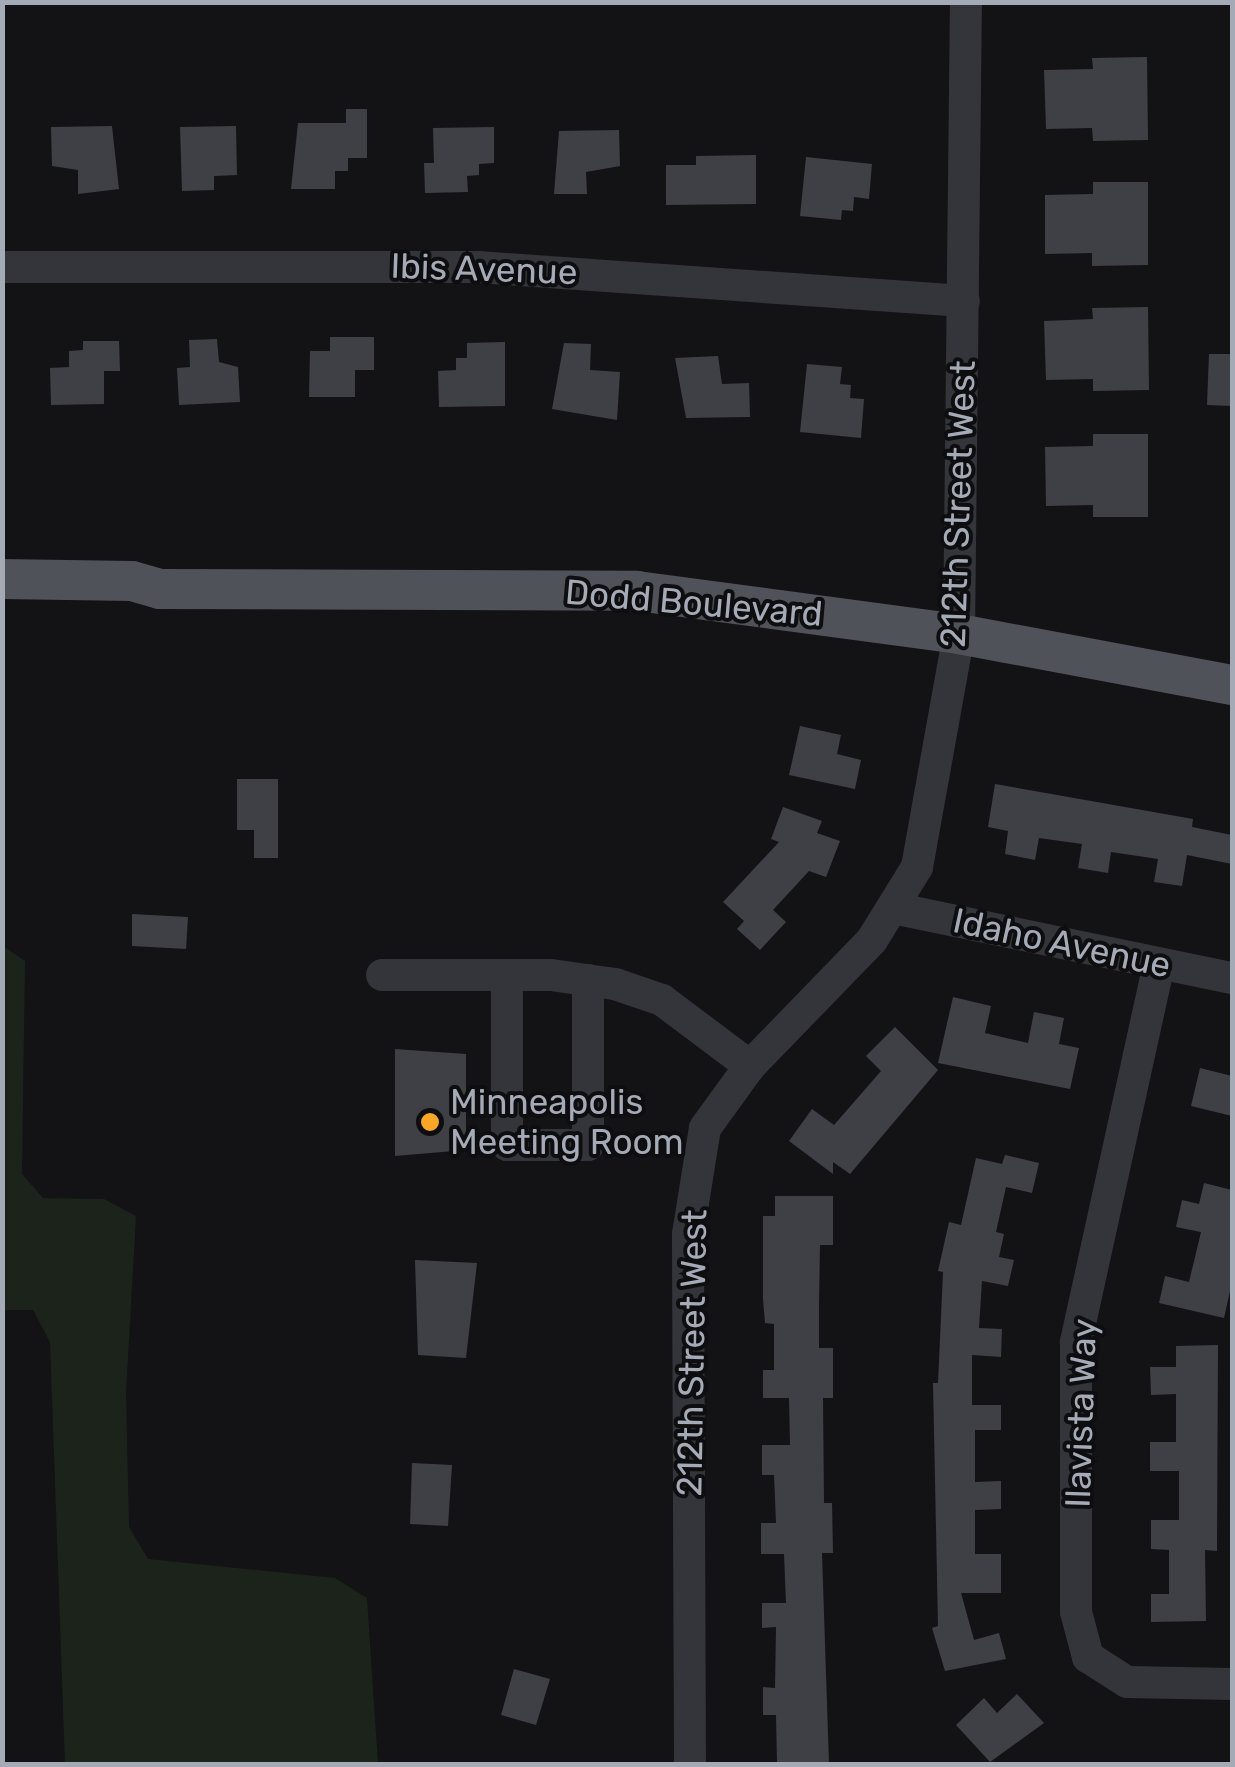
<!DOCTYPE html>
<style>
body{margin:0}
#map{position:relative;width:1235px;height:1767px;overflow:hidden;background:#131315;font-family:Rubik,sans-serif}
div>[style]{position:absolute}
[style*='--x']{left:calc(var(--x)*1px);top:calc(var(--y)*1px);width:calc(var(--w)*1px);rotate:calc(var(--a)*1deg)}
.green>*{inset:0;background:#1b231b}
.building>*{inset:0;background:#3f4045}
.minor>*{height:32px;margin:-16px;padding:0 16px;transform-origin:16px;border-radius:16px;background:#34353a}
.major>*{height:40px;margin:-20px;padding:0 20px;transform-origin:20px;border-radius:20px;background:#505259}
.dots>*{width:28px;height:28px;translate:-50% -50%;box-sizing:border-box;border:5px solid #0e0e10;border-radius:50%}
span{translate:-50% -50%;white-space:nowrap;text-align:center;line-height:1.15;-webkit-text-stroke:8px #0e0e10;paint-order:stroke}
.street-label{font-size:35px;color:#a4aab6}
.poi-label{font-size:35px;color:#a4aab6}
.left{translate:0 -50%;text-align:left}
.frame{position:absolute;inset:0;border:5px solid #a4aab6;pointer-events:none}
</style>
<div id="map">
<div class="green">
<i style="clip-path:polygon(3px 946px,25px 961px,22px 1174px,43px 1198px,104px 1199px,136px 1216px,126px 1393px,129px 1527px,148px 1559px,335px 1578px,367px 1598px,378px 1764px,65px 1764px,50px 1342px,33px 1310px,3px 1310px)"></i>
</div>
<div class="building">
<i style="clip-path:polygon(1147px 57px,1148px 140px,1093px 141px,1092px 128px,1046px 129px,1044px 70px,1093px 69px,1092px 58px)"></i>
<i style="clip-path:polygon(346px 109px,367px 109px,367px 158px,348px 158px,348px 171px,335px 171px,335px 189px,291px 189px,298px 123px,346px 123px)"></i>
<i style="clip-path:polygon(112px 126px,119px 189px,78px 194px,78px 170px,52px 166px,51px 127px)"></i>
<i style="clip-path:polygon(236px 126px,237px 175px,214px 176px,214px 190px,182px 191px,180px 127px)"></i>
<i style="clip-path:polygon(494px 127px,494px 163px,479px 164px,479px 175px,467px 176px,468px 192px,425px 193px,424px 163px,434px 163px,433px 128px)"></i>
<i style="clip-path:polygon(619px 130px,620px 166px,586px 172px,587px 194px,554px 194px,559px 131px)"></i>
<i style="clip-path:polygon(756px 155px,756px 204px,666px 205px,666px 165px,696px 165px,696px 156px)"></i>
<i style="clip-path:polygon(806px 157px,872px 164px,869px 199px,854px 197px,853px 211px,842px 210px,841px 220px,800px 216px)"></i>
<i style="clip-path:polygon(1093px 182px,1148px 182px,1148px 265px,1092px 266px,1092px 253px,1045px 254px,1045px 195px,1093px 194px)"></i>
<i style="clip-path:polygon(1148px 307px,1149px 390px,1093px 391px,1093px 379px,1046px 380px,1044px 321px,1093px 319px,1092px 308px)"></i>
<i style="clip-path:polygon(330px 337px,374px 337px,374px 370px,355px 370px,355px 397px,309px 397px,310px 351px,330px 351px)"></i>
<i style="clip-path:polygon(217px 339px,219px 362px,238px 367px,240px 402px,179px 405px,177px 368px,190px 367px,189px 340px)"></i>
<i style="clip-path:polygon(83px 341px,119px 341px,120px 371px,104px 371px,104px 404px,51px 405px,50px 368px,69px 367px,69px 351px,83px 350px)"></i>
<i style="clip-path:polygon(505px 342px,505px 406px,439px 407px,438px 371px,456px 370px,456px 358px,467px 358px,467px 343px)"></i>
<i style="clip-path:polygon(564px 343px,591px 344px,590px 370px,620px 372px,617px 420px,552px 409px)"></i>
<i style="clip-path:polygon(1209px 354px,1232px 354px,1232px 406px,1207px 405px)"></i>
<i style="clip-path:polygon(718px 356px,722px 384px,749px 383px,750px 417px,686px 418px,675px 358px)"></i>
<i style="clip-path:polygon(807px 364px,842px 367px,840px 384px,851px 385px,850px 398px,864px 399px,861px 438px,800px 432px)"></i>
<i style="clip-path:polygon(1093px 434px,1148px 434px,1148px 517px,1093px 517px,1093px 505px,1046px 506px,1045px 447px,1093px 446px)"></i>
<i style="clip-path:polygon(800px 726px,841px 735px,837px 754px,861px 760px,855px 789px,789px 775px)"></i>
<i style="clip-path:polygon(237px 779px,278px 779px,278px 858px,254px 858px,254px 830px,237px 830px)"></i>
<i style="clip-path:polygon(995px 784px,1193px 819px,1192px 827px,1232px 835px,1232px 864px,1187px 855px,1182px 886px,1154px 882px,1158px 859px,1111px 852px,1108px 873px,1078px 868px,1082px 844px,1039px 838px,1035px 860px,1005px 854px,1008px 831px,988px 827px)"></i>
<i style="clip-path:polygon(783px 807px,822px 821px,817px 833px,840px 841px,826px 877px,809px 871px,773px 910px,786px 922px,760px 950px,737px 929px,744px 921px,723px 902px,779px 842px,771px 839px)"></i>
<i style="clip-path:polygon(132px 914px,188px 917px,186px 949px,132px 946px)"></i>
<i style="clip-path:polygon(953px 997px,991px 1006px,985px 1033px,1028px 1043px,1034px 1012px,1064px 1018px,1059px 1044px,1079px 1048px,1070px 1089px,938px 1063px)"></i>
<i style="clip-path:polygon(895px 1027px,938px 1070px,850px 1174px,833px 1162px,833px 1174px,789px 1141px,812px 1109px,834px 1125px,881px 1071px,866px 1056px)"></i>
<i style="clip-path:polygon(395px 1049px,466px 1054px,466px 1150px,395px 1156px)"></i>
<i style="clip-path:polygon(1200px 1068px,1232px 1076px,1232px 1116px,1191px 1106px)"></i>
<i style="clip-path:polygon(1005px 1155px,1039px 1163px,1032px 1193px,1006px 1187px,996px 1232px,1004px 1234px,999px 1257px,1014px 1260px,1008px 1286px,982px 1281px,979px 1328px,1002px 1329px,1001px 1357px,972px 1355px,972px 1405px,1001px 1405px,1001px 1430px,975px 1430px,975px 1482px,1001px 1481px,1001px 1509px,975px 1510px,975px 1554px,1001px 1554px,1001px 1593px,961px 1593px,974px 1640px,999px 1633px,1006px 1659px,945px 1671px,932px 1628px,938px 1626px,933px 1383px,938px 1383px,943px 1272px,938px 1271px,949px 1222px,961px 1225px,976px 1158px,1002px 1164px)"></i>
<i style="clip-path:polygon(1204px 1183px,1232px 1190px,1232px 1282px,1224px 1318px,1159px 1303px,1165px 1276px,1189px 1282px,1201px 1232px,1176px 1227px,1182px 1200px,1199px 1204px)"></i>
<i style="clip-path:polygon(775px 1196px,833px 1196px,833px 1245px,820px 1245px,819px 1305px,819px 1348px,833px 1348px,833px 1398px,823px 1398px,824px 1503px,832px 1503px,833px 1553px,822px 1553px,829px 1764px,777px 1764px,776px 1715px,763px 1715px,763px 1687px,775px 1688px,776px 1627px,762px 1628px,762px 1603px,786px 1603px,784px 1554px,761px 1554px,761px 1523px,776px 1523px,774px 1475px,762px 1475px,762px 1445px,790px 1445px,789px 1398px,763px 1398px,763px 1370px,774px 1370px,774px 1324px,765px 1323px,763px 1299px,763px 1216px,775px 1216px)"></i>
<i style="clip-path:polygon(415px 1260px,477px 1263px,466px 1358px,418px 1355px)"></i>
<i style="clip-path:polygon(1218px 1345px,1217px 1551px,1205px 1550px,1206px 1621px,1151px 1622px,1151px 1594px,1169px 1594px,1169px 1550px,1151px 1549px,1151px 1520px,1179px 1520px,1179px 1471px,1150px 1471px,1150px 1442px,1176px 1442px,1176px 1394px,1151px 1395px,1150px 1367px,1176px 1367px,1176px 1346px)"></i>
<i style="clip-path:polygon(412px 1463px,452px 1465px,448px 1526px,410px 1524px)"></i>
<i style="clip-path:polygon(514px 1669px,550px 1679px,536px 1725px,501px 1715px)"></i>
<i style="clip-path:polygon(1017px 1694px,1044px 1723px,990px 1762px,956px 1725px,984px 1698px,997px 1713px)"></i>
</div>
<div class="minor">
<i style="--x:2;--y:267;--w:476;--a:0"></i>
<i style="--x:478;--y:267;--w:487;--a:4"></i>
<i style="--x:893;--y:908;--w:346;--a:11.7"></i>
<i style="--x:1159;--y:964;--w:388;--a:102.4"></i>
<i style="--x:1076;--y:1343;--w:269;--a:90"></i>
<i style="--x:1076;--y:1612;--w:47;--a:75.1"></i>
<i style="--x:1088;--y:1657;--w:46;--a:32.7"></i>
<i style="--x:1127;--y:1682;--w:105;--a:1.1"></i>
<i style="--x:382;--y:975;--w:169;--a:0"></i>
<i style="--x:551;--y:975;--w:65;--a:8"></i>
<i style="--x:615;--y:984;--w:50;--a:18.8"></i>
<i style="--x:662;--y:1000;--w:110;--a:36.9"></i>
<i style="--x:507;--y:975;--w:170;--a:90"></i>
<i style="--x:507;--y:1145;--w:81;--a:0"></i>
<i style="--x:588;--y:1145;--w:165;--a:-90"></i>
<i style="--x:690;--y:1764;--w:530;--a:-90.22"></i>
<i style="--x:688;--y:1234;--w:107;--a:-80.9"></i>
<i style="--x:705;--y:1128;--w:77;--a:-54"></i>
<i style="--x:750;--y:1066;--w:175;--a:-45.9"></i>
<i style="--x:872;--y:940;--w:86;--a:-58.3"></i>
<i style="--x:917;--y:867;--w:237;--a:-79.8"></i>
<i style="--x:959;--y:634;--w:632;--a:-89.37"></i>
</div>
<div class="major">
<i style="--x:2;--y:579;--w:130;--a:0.9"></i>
<i style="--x:132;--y:581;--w:29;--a:16"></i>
<i style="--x:160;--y:589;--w:477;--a:0.2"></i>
<i style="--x:637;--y:591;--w:325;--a:7.6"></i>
<i style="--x:959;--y:634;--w:278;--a:10.6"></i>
</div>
<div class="dots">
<i style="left:430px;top:1122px;background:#f9a527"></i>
</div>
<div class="street-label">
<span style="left:484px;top:269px;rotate:2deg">Ibis Avenue</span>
<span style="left:958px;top:504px;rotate:-88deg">212th Street West</span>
<span style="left:694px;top:603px;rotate:5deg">Dodd Boulevard</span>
<span style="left:1062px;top:943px;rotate:12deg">Idaho Avenue</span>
<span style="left:692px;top:1353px;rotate:-89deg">212th Street West</span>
<span style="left:1081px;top:1413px;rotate:-88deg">Ilavista Way</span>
</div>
<div class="poi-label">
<span class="left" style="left:450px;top:1122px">Minneapolis<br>Meeting Room</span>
</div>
<div class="frame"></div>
</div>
